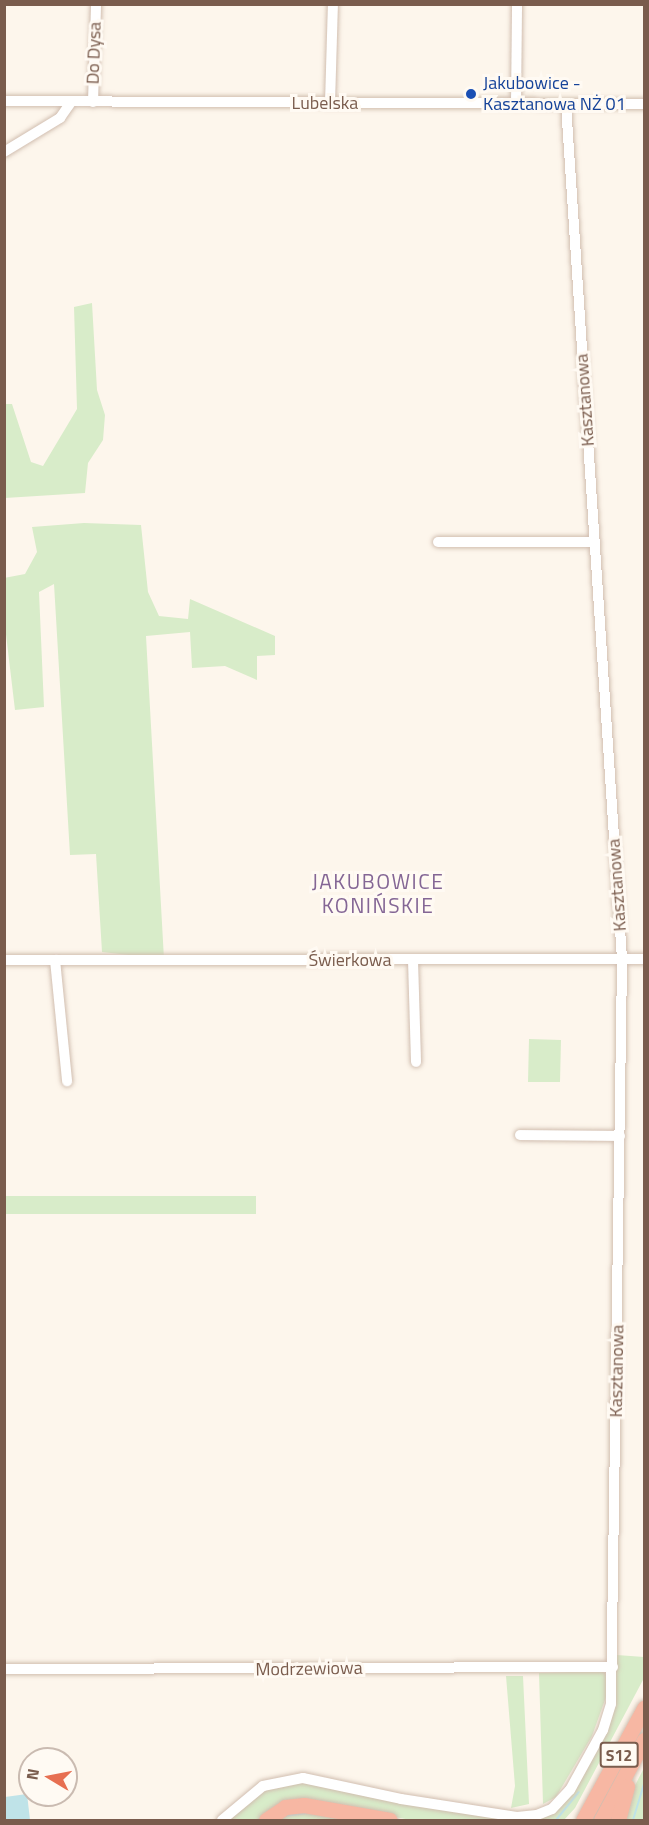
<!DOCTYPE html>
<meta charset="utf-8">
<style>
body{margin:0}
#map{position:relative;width:649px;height:1825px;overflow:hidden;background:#fdf6ec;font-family:"Titillium Web",sans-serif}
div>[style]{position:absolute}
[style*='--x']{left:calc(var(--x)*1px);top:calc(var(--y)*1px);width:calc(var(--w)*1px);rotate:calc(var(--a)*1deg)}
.green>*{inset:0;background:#d8ecc9}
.water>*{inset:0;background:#bfe3e8}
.stream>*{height:2px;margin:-1px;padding:0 1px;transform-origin:1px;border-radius:1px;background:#bfe3e8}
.roads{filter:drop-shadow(0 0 2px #d1beb0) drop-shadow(0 0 2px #d1beb0)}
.minor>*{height:10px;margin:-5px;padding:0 5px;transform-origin:5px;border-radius:5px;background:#fff}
.highway>*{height:15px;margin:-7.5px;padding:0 7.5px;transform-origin:7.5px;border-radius:7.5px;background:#f7b7a3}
.dots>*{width:16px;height:16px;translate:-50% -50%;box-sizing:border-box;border:3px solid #fffaf3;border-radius:50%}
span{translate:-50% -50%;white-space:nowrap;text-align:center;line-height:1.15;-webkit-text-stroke:6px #fffaf3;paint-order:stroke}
.shield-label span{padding:2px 4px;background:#fffaf3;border:2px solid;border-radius:4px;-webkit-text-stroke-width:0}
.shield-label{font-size:16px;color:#7a5c4d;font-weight:700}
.street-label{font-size:18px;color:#7a5c4d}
.transit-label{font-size:18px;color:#164399}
.left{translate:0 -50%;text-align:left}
.quarter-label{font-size:21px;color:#846695;letter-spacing:1.5px}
.frame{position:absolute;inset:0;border:6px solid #7a5c4d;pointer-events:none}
.north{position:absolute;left:18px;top:1747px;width:60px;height:60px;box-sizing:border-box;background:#fffaf3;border:2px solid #cabbb1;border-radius:50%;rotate:280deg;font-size:16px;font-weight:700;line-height:24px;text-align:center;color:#7a5c4d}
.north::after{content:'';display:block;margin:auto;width:21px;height:27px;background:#e76f51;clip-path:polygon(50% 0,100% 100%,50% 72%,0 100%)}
</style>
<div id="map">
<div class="green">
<i style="clip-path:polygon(92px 303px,97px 390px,105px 415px,103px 440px,88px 463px,85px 493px,5px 498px,5px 404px,12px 404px,31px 462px,43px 466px,77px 409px,74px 307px)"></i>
<i style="clip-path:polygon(84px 523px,141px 525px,148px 592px,159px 616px,188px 619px,190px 599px,275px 636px,275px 655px,257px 656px,257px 680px,225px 666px,192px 668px,190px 632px,146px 636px,164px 959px,102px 952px,96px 854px,70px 855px,54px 584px,39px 592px,44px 707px,15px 710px,5px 626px,4px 578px,25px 574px,37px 552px,32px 527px)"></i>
<i style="clip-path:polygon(529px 1039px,561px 1040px,560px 1082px,528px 1082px)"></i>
<i style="clip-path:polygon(5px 1196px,256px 1196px,256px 1214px,5px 1214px)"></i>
<i style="clip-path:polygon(617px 1655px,644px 1657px,644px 1678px,575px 1808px,564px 1820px,530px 1820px,560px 1808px,576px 1789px,614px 1711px)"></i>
<i style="clip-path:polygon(603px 1671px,608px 1677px,606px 1697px,592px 1736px,556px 1797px,543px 1804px,539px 1673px)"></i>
<i style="clip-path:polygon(506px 1676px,523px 1676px,529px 1804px,511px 1808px,515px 1786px)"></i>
<i style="clip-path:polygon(644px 1768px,644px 1820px,624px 1820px,629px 1797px)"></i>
<i style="clip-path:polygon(303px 1781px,518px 1820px,411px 1820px,313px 1802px,260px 1820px,229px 1820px,263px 1791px)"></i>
<i style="clip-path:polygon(296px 1809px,372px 1820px,271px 1820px)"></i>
</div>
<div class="water">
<i style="clip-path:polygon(27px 1794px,30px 1820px,5px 1820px,5px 1797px)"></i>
</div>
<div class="stream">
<i style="--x:284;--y:1816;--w:24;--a:-7"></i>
<i style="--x:556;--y:1820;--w:36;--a:-51"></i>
<i style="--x:633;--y:1820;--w:38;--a:-73"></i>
</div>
<div class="roads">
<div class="minor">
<i style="--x:4;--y:101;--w:640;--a:0.27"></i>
<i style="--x:93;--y:102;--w:98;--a:-88.2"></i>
<i style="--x:330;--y:103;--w:99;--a:-88.3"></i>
<i style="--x:516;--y:104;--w:100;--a:-89.4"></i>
<i style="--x:4;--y:152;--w:66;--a:-31.3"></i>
<i style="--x:60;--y:118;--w:19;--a:-55"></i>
<i style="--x:438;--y:542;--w:157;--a:0"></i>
<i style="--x:4;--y:960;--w:640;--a:-0.09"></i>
<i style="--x:55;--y:960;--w:122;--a:84.3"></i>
<i style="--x:413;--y:960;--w:102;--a:88.3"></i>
<i style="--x:520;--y:1135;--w:100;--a:0.6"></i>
<i style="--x:4;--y:1669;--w:609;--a:-0.19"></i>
<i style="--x:222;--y:1820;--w:53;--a:-39.7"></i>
<i style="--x:263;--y:1786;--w:41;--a:-11.3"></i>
<i style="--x:303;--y:1778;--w:100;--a:12.1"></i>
<i style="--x:401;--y:1799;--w:117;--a:8.8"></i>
<i style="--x:517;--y:1817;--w:20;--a:-6"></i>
<i style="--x:537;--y:1815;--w:16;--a:-22"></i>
<i style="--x:552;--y:1809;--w:26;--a:-47"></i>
<i style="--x:570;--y:1790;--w:68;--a:-61.2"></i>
<i style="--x:603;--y:1730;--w:27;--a:-73"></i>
<i style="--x:611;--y:1704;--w:745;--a:-89.15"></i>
<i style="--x:622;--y:959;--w:857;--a:-93.75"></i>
</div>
<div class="highway">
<i style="--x:266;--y:1820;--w:23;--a:-34"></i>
<i style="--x:285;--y:1807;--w:19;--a:-6"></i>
<i style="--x:304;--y:1805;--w:87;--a:9.9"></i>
<i style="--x:583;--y:1820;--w:128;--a:-61.4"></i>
<i style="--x:601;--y:1820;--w:91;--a:-61.7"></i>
<i style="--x:618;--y:1820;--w:35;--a:-75"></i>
</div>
</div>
<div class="dots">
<i style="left:471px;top:94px;background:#1a4fb4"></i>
</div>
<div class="shield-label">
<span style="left:619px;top:1755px">S12</span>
</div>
<div class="street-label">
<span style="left:94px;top:53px;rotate:-88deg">Do Dysa</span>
<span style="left:325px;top:103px">Lubelska</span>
<span style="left:585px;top:400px;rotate:-94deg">Kasztanowa</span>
<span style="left:617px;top:885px;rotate:-94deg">Kasztanowa</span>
<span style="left:350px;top:960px">Świerkowa</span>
<span style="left:617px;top:1371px;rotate:-89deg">Kasztanowa</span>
<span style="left:309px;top:1669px;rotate:-1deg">Modrzewiowa</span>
</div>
<div class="transit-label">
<span class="left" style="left:483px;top:94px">Jakubowice -<br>Kasztanowa NŻ 01</span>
</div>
<div class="quarter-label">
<span style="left:378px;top:893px">JAKUBOWICE<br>KONIŃSKIE</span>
</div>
<div class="frame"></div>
<div class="north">N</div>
</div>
